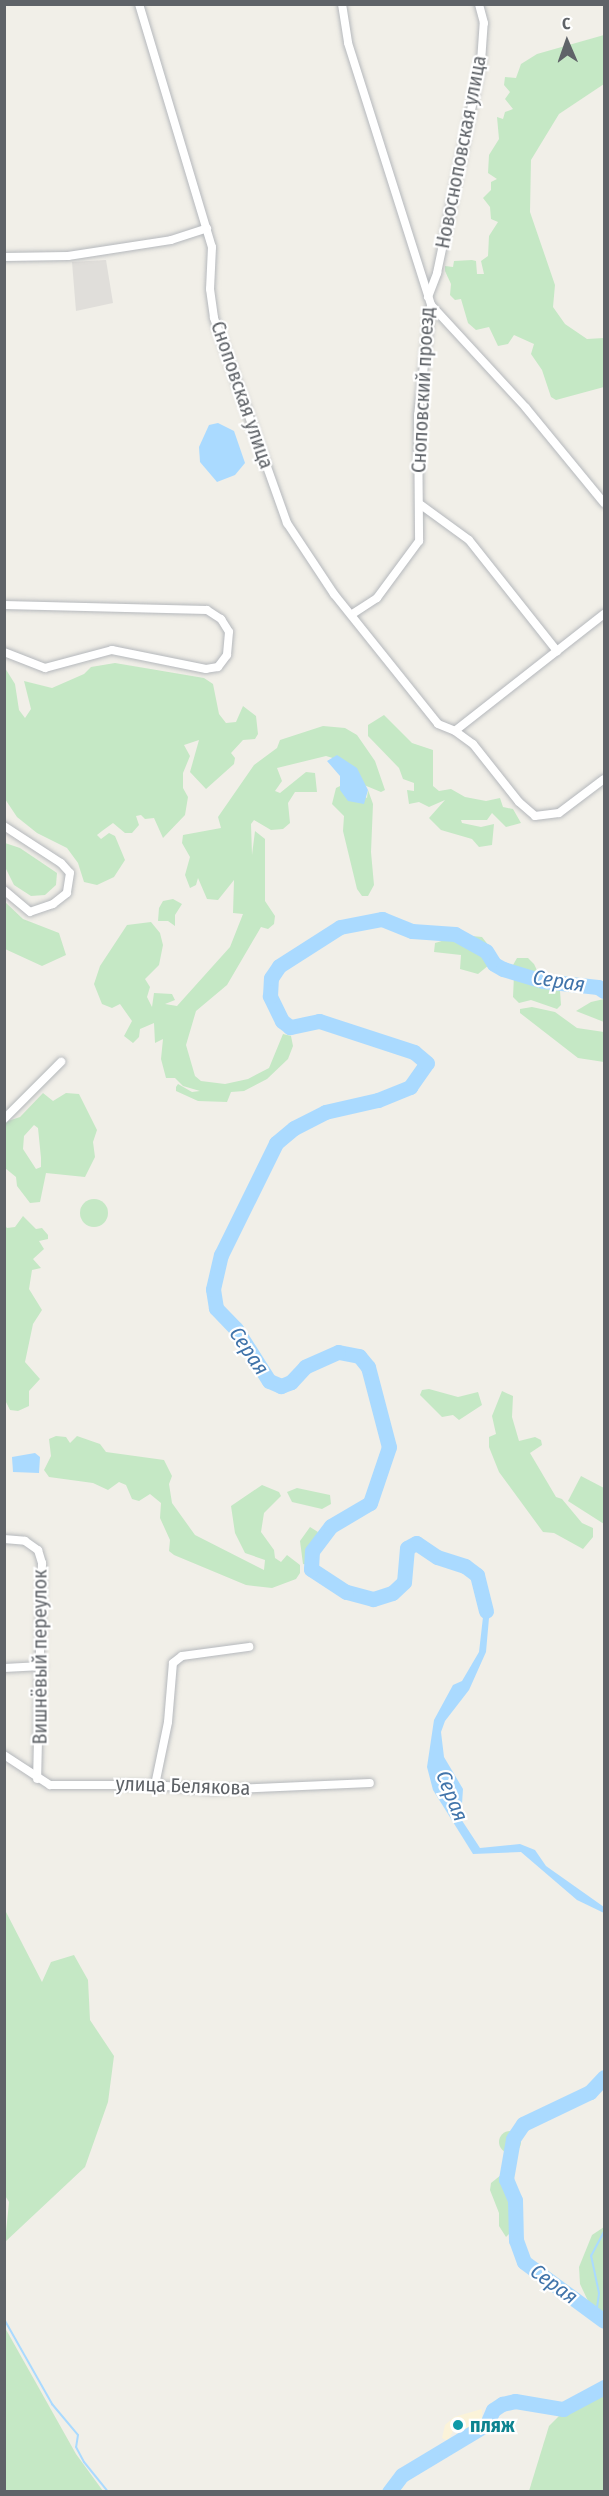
<!DOCTYPE html>
<meta charset="utf-8">
<style>
body{margin:0}
#map{position:relative;width:609px;height:2496px;overflow:hidden;background:#f1efe8;font-family:"Fira Sans Condensed",sans-serif}
div>[style]{position:absolute}
[style*='--x']{left:calc(var(--x)*1px);top:calc(var(--y)*1px);width:calc(var(--w)*1px);rotate:calc(var(--a)*1deg)}
.industrial>*{inset:0;background:#e0deda}
.green>*{inset:0;background:#c5e8c5}
.round{border-radius:50%}
.sand>*{inset:0;background:#fbf3d9}
.water>*{inset:0;background:#aadaff}
.stream>*{height:2px;margin:-1px;padding:0 1px;transform-origin:1px;border-radius:1px;background:#aadaff}
.river>*{height:15px;margin:-7.5px;padding:0 7.5px;transform-origin:7.5px;border-radius:7.5px;background:#aadaff}
.roads{filter:drop-shadow(0 0 2px #b5b8bc) drop-shadow(0 0 2px #b5b8bc)}
.street>*{height:8px;margin:-4px;padding:0 4px;transform-origin:4px;border-radius:4px;background:#fff}
.dots>*{width:16px;height:16px;translate:-50% -50%;box-sizing:border-box;border:3px solid #fff;border-radius:50%}
span{translate:-50% -50%;white-space:nowrap;text-align:center;line-height:1.15;-webkit-text-stroke:4.5px #fff;paint-order:stroke}
.street-label{font-size:20px;color:#5f6368}
.culture-label{font-size:20px;color:#0d838f;font-weight:700}
.left{translate:0 -50%;text-align:left}
.water-label{font-size:21px;color:#4174aa;font-style:italic}
.frame{position:absolute;inset:0;border:6px solid #5f6368;pointer-events:none}
.north{position:absolute;left:537px;top:12px;width:60px;height:60px;-webkit-text-stroke:4px #fff;paint-order:stroke;rotate:358deg;font-size:16px;font-weight:700;line-height:24px;text-align:center;color:#5f6368}
.north::after{content:'';display:block;margin:auto;width:21px;height:27px;background:#5f6368;clip-path:polygon(50% 0,100% 100%,50% 72%,0 100%)}
</style>
<div id="map">
<div class="industrial">
<i style="clip-path:polygon(106px 260px,113px 303px,76px 311px,72px 262px)"></i>
</div>
<div class="green">
<i style="clip-path:polygon(604px 35px,604px 84px,559px 114px,531px 160px,530px 212px,555px 285px,553px 307px,565px 324px,587px 339px,604px 338px,604px 387px,556px 400px,551px 397px,542px 370px,531px 354px,534px 344px,514px 335px,508px 344px,498px 346px,489px 327px,476px 330px,468px 323px,461px 299px,455px 300px,450px 295px,451px 284px,445px 271px,445px 266px,453px 267px,454px 261px,472px 260px,476px 261px,477px 274px,484px 274px,481px 261px,488px 256px,489px 236px,498px 222px,491px 219px,490px 207px,483px 198px,491px 190px,491px 182px,497px 179px,488px 173px,489px 155px,499px 139px,497px 117px,503px 119px,505px 112px,513px 109px,505px 99px,510px 92px,504px 85px,505px 77px,516px 78px,521px 64px,537px 54px)"></i>
<i style="clip-path:polygon(115px 663px,204px 678px,213px 684px,219px 714px,226px 723px,236px 722px,243px 706px,256px 716px,258px 734px,255px 739px,243px 740px,231px 753px,235px 758px,234px 764px,206px 789px,190px 772px,199px 740px,184px 745px,190px 756px,183px 773px,183px 788px,188px 797px,185px 815px,163px 838px,154px 818px,145px 819px,141px 815px,136px 816px,139px 825px,132px 833px,125px 833px,113px 823px,102px 831px,97px 835px,101px 839px,109px 833px,115px 836px,125px 860px,114px 877px,97px 885px,84px 882px,78px 863px,67px 848px,37px 833px,17px 817px,5px 799px,5px 668px,15px 684px,19px 710px,25px 718px,31px 709px,24px 681px,52px 688px,84px 674px,91px 667px)"></i>
<i style="clip-path:polygon(384px 715px,412px 743px,433px 750px,433px 786px,439px 791px,451px 789px,465px 797px,486px 801px,500px 798px,503px 807px,513px 809px,521px 823px,506px 827px,492px 813px,487px 820px,461px 820px,462px 823px,481px 827px,494px 824px,492px 845px,479px 847px,472px 839px,441px 830px,429px 818px,445px 800px,429px 807px,419px 802px,409px 804px,407px 790px,414px 791px,414px 783px,403px 779px,399px 768px,368px 736px,368px 725px)"></i>
<i style="clip-path:polygon(323px 726px,345px 728px,357px 735px,375px 761px,385px 790px,381px 792px,364px 785px,346px 762px,326px 756px,277px 768px,282px 781px,275px 791px,280px 793px,306px 772px,315px 773px,317px 792px,295px 792px,288px 803px,290px 823px,283px 829px,271px 830px,254px 820px,251px 824px,252px 855px,255px 831px,265px 839px,265px 901px,275px 916px,274px 924px,268px 929px,261px 927px,227px 985px,196px 1011px,186px 1045px,195px 1076px,201px 1081px,225px 1084px,248px 1079px,269px 1068px,283px 1034px,291px 1036px,293px 1046px,288px 1059px,267px 1079px,244px 1091px,231px 1092px,227px 1102px,198px 1101px,176px 1091px,176px 1087px,178px 1084px,192px 1092px,200px 1091px,183px 1086px,175px 1078px,166px 1078px,161px 1059px,163px 1039px,155px 1043px,154px 1023px,140px 1029px,139px 1037px,133px 1043px,124px 1036px,132px 1021px,120px 1004px,112px 1008px,102px 1004px,94px 984px,100px 966px,127px 925px,151px 922px,160px 933px,163px 945px,159px 965px,145px 979px,150px 987px,147px 997px,152px 1007px,154px 993px,172px 994px,175px 1000px,165px 1004px,177px 1006px,230px 947px,243px 914px,233px 913px,234px 880px,218px 900px,207px 899px,198px 878px,196px 885px,190px 888px,185px 875px,190px 857px,182px 843px,183px 835px,221px 828px,218px 817px,254px 765px,277px 748px,280px 740px)"></i>
<i style="clip-path:polygon(342px 785px,367px 798px,368px 790px,373px 804px,371px 852px,374px 885px,368px 896px,362px 896px,357px 889px,343px 831px,344px 816px,332px 804px,336px 788px)"></i>
<i style="clip-path:polygon(5px 843px,20px 848px,57px 873px,56px 885px,45px 895px,31px 896px,14px 885px,5px 867px)"></i>
<i style="clip-path:polygon(173px 899px,182px 904px,175px 915px,175px 926px,168px 921px,158px 921px,159px 908px,163px 901px)"></i>
<i style="clip-path:polygon(4px 901px,23px 919px,59px 933px,66px 955px,42px 966px,5px 949px)"></i>
<i style="clip-path:polygon(462px 935px,482px 937px,489px 946px,489px 965px,478px 974px,460px 969px,461px 955px,434px 952px,435px 943px)"></i>
<i style="clip-path:polygon(517px 958px,528px 958px,534px 964px,546px 989px,560px 991px,561px 1005px,557px 1009px,531px 1000px,519px 1003px,513px 997px,514px 975px,519px 972px,513px 965px)"></i>
<i style="clip-path:polygon(604px 999px,604px 1022px,576px 1011px,591px 1002px)"></i>
<i style="clip-path:polygon(532px 1007px,555px 1012px,577px 1028px,604px 1032px,604px 1062px,578px 1058px,520px 1013px,520px 1009px)"></i>
<i style="clip-path:polygon(evenodd,43px 1093px,53px 1101px,66px 1093px,79px 1094px,97px 1130px,93px 1142px,95px 1157px,85px 1177px,46px 1173px,40px 1202px,30px 1203px,17px 1186px,16px 1177px,5px 1168px,5px 1122px,20px 1117px,43px 1093px,34px 1125px,38px 1128px,41px 1158px,41px 1167px,36px 1169px,23px 1149px,24px 1136px,34px 1125px)"></i>
<i class="round" style="left:80px;top:1199px;width:28px;height:28px"></i>
<i style="clip-path:polygon(23px 1216px,36px 1229px,42px 1228px,48px 1235px,48px 1239px,39px 1241px,44px 1249px,33px 1259px,41px 1268px,32px 1270px,29px 1289px,42px 1310px,33px 1324px,25px 1362px,40px 1379px,29px 1391px,29px 1406px,18px 1411px,10px 1410px,5px 1400px,4px 1224px,7px 1228px,15px 1227px)"></i>
<i style="clip-path:polygon(429px 1389px,458px 1397px,478px 1392px,482px 1405px,459px 1420px,453px 1415px,442px 1417px,420px 1395px,422px 1390px)"></i>
<i style="clip-path:polygon(502px 1391px,513px 1396px,512px 1417px,519px 1441px,535px 1437px,541px 1440px,542px 1445px,530px 1453px,556px 1497px,562px 1499px,582px 1523px,593px 1528px,593px 1537px,583px 1549px,554px 1533px,543px 1532px,499px 1472px,489px 1447px,489px 1437px,496px 1434px,492px 1416px)"></i>
<i style="clip-path:polygon(56px 1436px,66px 1437px,70px 1443px,77px 1436px,100px 1444px,106px 1452px,164px 1460px,172px 1476px,169px 1484px,172px 1503px,195px 1535px,264px 1570px,265px 1560px,245px 1553px,235px 1533px,231px 1506px,262px 1485px,279px 1492px,281px 1496px,264px 1513px,261px 1532px,274px 1550px,275px 1558px,281px 1562px,287px 1555px,300px 1565px,300px 1573px,296px 1579px,272px 1588px,246px 1585px,174px 1555px,169px 1551px,170px 1540px,160px 1518px,161px 1503px,150px 1494px,139px 1501px,132px 1499px,126px 1485px,119px 1482px,108px 1490px,93px 1483px,49px 1477px,44px 1470px,51px 1456px,49px 1439px)"></i>
<i style="clip-path:polygon(581px 1476px,604px 1488px,604px 1524px,568px 1501px)"></i>
<i style="clip-path:polygon(297px 1488px,330px 1495px,331px 1504px,322px 1509px,292px 1502px,287px 1492px)"></i>
<i style="clip-path:polygon(310px 1527px,318px 1532px,316px 1539px,319px 1547px,308px 1565px,303px 1564px,300px 1541px)"></i>
<i style="clip-path:polygon(5px 1910px,42px 1982px,51px 1962px,74px 1955px,88px 1980px,90px 2020px,114px 2056px,108px 2102px,85px 2167px,5px 2242px,9px 2202px,4px 2194px)"></i>
<i class="round" style="left:499px;top:2131px;width:22px;height:22px"></i>
<i style="clip-path:polygon(501px 2175px,515px 2189px,511px 2232px,506px 2237px,499px 2226px,499px 2213px,490px 2190px,491px 2183px)"></i>
<i style="clip-path:polygon(604px 2227px,604px 2315px,589px 2303px,580px 2284px,579px 2267px,592px 2235px)"></i>
<i style="clip-path:polygon(4px 2326px,76px 2454px,103px 2491px,5px 2491px)"></i>
<i style="clip-path:polygon(604px 2392px,604px 2491px,529px 2491px,549px 2426px,561px 2414px)"></i>
</div>
<div class="sand">
<i style="clip-path:polygon(482px 2409px,482px 2419px,477px 2424px,464px 2431px,453px 2431px,448px 2441px,442px 2438px,445px 2425px,454px 2417px)"></i>
</div>
<div class="water">
<i style="clip-path:polygon(218px 423px,234px 431px,245px 463px,235px 475px,217px 482px,200px 462px,199px 447px,209px 425px)"></i>
<i style="clip-path:polygon(337px 755px,357px 768px,368px 790px,364px 804px,348px 801px,340px 790px,340px 776px,327px 761px)"></i>
<i style="clip-path:polygon(35px 1453px,40px 1457px,39px 1473px,13px 1472px,12px 1457px)"></i>
<i style="clip-path:polygon(484px 1592px,489px 1618px,486px 1652px,469px 1690px,445px 1721px,441px 1732px,444px 1757px,463px 1789px,461px 1819px,480px 1848px,520px 1844px,535px 1850px,546px 1866px,604px 1907px,604px 1913px,577px 1900px,521px 1852px,473px 1854px,433px 1790px,427px 1767px,434px 1720px,453px 1685px,462px 1681px,479px 1652px,483px 1617px,477px 1594px)"></i>
</div>
<div class="stream">
<i style="--x:596;--y:2315;--w:22;--a:-82"></i>
<i style="--x:599;--y:2293;--w:38;--a:-102"></i>
<i style="--x:591;--y:2256;--w:27;--a:-62"></i>
<i style="--x:4;--y:2319;--w:98;--a:60.5"></i>
<i style="--x:52;--y:2404;--w:40;--a:50"></i>
<i style="--x:78;--y:2435;--w:12;--a:99"></i>
<i style="--x:76;--y:2447;--w:17;--a:62"></i>
<i style="--x:84;--y:2462;--w:38;--a:51"></i>
</div>
<div class="river">
<i style="--x:486;--y:1611;--w:37;--a:-104"></i>
<i style="--x:477;--y:1575;--w:15;--a:-143"></i>
<i style="--x:465;--y:1566;--w:29;--a:-162"></i>
<i style="--x:437;--y:1557;--w:25;--a:-146"></i>
<i style="--x:416;--y:1543;--w:10;--a:151"></i>
<i style="--x:407;--y:1548;--w:34;--a:95"></i>
<i style="--x:404;--y:1582;--w:16;--a:137"></i>
<i style="--x:392;--y:1593;--w:20;--a:162"></i>
<i style="--x:373;--y:1599;--w:28;--a:-165"></i>
<i style="--x:346;--y:1592;--w:42;--a:-146.7"></i>
<i style="--x:311;--y:1569;--w:18;--a:-87"></i>
<i style="--x:312;--y:1551;--w:31;--a:-53"></i>
<i style="--x:331;--y:1526;--w:45;--a:-30.5"></i>
<i style="--x:370;--y:1503;--w:59;--a:-71.3"></i>
<i style="--x:389;--y:1447;--w:83;--a:-104.7"></i>
<i style="--x:368;--y:1367;--w:14;--a:-129"></i>
<i style="--x:359;--y:1356;--w:21;--a:-169"></i>
<i style="--x:338;--y:1352;--w:36;--a:156"></i>
<i style="--x:305;--y:1367;--w:21;--a:133"></i>
<i style="--x:291;--y:1382;--w:11;--a:158"></i>
<i style="--x:281;--y:1386;--w:13;--a:-157"></i>
<i style="--x:269;--y:1381;--w:62;--a:-122.4"></i>
<i style="--x:236;--y:1329;--w:29;--a:-134"></i>
<i style="--x:216;--y:1308;--w:19;--a:-99"></i>
<i style="--x:213;--y:1289;--w:35;--a:-77"></i>
<i style="--x:221;--y:1255;--w:125;--a:-63.8"></i>
<i style="--x:276;--y:1143;--w:23;--a:-40"></i>
<i style="--x:294;--y:1128;--w:35;--a:-27"></i>
<i style="--x:325;--y:1112;--w:54;--a:-12.8"></i>
<i style="--x:378;--y:1100;--w:35;--a:-22"></i>
<i style="--x:410;--y:1087;--w:29;--a:-55"></i>
<i style="--x:427;--y:1063;--w:17;--a:-140"></i>
<i style="--x:414;--y:1052;--w:100;--a:-161.9"></i>
<i style="--x:319;--y:1021;--w:30;--a:168"></i>
<i style="--x:290;--y:1027;--w:10;--a:-143"></i>
<i style="--x:282;--y:1021;--w:28;--a:-116"></i>
<i style="--x:270;--y:996;--w:18;--a:-87"></i>
<i style="--x:271;--y:978;--w:14;--a:-56"></i>
<i style="--x:279;--y:966;--w:72;--a:-32.6"></i>
<i style="--x:340;--y:927;--w:43;--a:-10.8"></i>
<i style="--x:382;--y:919;--w:32;--a:22"></i>
<i style="--x:412;--y:931;--w:43;--a:4"></i>
<i style="--x:455;--y:934;--w:35;--a:29"></i>
<i style="--x:486;--y:951;--w:15;--a:58"></i>
<i style="--x:494;--y:964;--w:10;--a:29"></i>
<i style="--x:503;--y:969;--w:42;--a:16.7"></i>
<i style="--x:543;--y:981;--w:55;--a:6.2"></i>
<i style="--x:598;--y:987;--w:7;--a:34"></i>
<i style="--x:604;--y:2077;--w:21;--a:133"></i>
<i style="--x:590;--y:2092;--w:74;--a:154.5"></i>
<i style="--x:523;--y:2124;--w:18;--a:124"></i>
<i style="--x:513;--y:2139;--w:41;--a:99.9"></i>
<i style="--x:506;--y:2179;--w:23;--a:67"></i>
<i style="--x:515;--y:2200;--w:40;--a:88.6"></i>
<i style="--x:516;--y:2240;--w:23;--a:70"></i>
<i style="--x:524;--y:2262;--w:99;--a:36.4"></i>
<i style="--x:389;--y:2492;--w:21;--a:-53"></i>
<i style="--x:402;--y:2475;--w:99;--a:-31"></i>
<i style="--x:487;--y:2424;--w:15;--a:-67"></i>
<i style="--x:493;--y:2410;--w:11;--a:-34"></i>
<i style="--x:502;--y:2404;--w:13;--a:-13"></i>
<i style="--x:515;--y:2401;--w:49;--a:9.5"></i>
<i style="--x:563;--y:2409;--w:47;--a:-28.2"></i>
</div>
<div class="roads">
<div class="street">
<i style="--x:139;--y:4;--w:254;--a:73.3"></i>
<i style="--x:212;--y:247;--w:42;--a:92.7"></i>
<i style="--x:210;--y:289;--w:29;--a:82"></i>
<i style="--x:214;--y:318;--w:218;--a:70.4"></i>
<i style="--x:287;--y:523;--w:85;--a:56.5"></i>
<i style="--x:334;--y:594;--w:166;--a:51.3"></i>
<i style="--x:438;--y:724;--w:18;--a:22"></i>
<i style="--x:342;--y:4;--w:39;--a:81"></i>
<i style="--x:348;--y:43;--w:275;--a:72.4"></i>
<i style="--x:431;--y:305;--w:111;--a:96.7"></i>
<i style="--x:418;--y:415;--w:126;--a:89.5"></i>
<i style="--x:419;--y:541;--w:71;--a:126.4"></i>
<i style="--x:377;--y:598;--w:31;--a:147"></i>
<i style="--x:4;--y:257;--w:64;--a:-0.9"></i>
<i style="--x:68;--y:256;--w:104;--a:-8.8"></i>
<i style="--x:171;--y:240;--w:38;--a:-18"></i>
<i style="--x:428;--y:297;--w:26;--a:-69"></i>
<i style="--x:437;--y:273;--w:216;--a:-78.2"></i>
<i style="--x:481;--y:62;--w:39;--a:-86"></i>
<i style="--x:484;--y:23;--w:20;--a:-105"></i>
<i style="--x:432;--y:306;--w:139;--a:47.3"></i>
<i style="--x:526;--y:408;--w:123;--a:50.6"></i>
<i style="--x:421;--y:505;--w:59;--a:36.1"></i>
<i style="--x:469;--y:540;--w:142;--a:51.6"></i>
<i style="--x:4;--y:605;--w:203;--a:1.4"></i>
<i style="--x:207;--y:610;--w:17;--a:33"></i>
<i style="--x:221;--y:619;--w:15;--a:58"></i>
<i style="--x:229;--y:632;--w:23;--a:95"></i>
<i style="--x:227;--y:655;--w:15;--a:127"></i>
<i style="--x:218;--y:667;--w:12;--a:171"></i>
<i style="--x:206;--y:669;--w:96;--a:-168.6"></i>
<i style="--x:112;--y:650;--w:69;--a:165"></i>
<i style="--x:45;--y:668;--w:44;--a:-158.7"></i>
<i style="--x:604;--y:614;--w:189;--a:141.9"></i>
<i style="--x:455;--y:731;--w:22;--a:36"></i>
<i style="--x:473;--y:744;--w:74;--a:51.6"></i>
<i style="--x:519;--y:802;--w:21;--a:41"></i>
<i style="--x:535;--y:816;--w:24;--a:-7"></i>
<i style="--x:559;--y:813;--w:56;--a:-37.1"></i>
<i style="--x:4;--y:826;--w:68;--a:33"></i>
<i style="--x:61;--y:863;--w:13;--a:48"></i>
<i style="--x:70;--y:873;--w:20;--a:99"></i>
<i style="--x:67;--y:893;--w:18;--a:142"></i>
<i style="--x:53;--y:904;--w:24;--a:161"></i>
<i style="--x:30;--y:912;--w:34;--a:-140"></i>
<i style="--x:4;--y:1119;--w:81;--a:-45"></i>
<i style="--x:4;--y:1539;--w:21;--a:5"></i>
<i style="--x:25;--y:1541;--w:16;--a:35"></i>
<i style="--x:38;--y:1550;--w:14;--a:73"></i>
<i style="--x:42;--y:1563;--w:216;--a:91.3"></i>
<i style="--x:4;--y:1668;--w:38;--a:-3"></i>
<i style="--x:4;--y:1755;--w:55;--a:33.1"></i>
<i style="--x:50;--y:1785;--w:105;--a:0"></i>
<i style="--x:155;--y:1785;--w:57;--a:5"></i>
<i style="--x:212;--y:1790;--w:158;--a:-2.5"></i>
<i style="--x:155;--y:1785;--w:64;--a:-78.3"></i>
<i style="--x:168;--y:1722;--w:59;--a:-85.2"></i>
<i style="--x:173;--y:1663;--w:11;--a:-38"></i>
<i style="--x:182;--y:1656;--w:68;--a:-7.7"></i>
</div>
</div>
<div class="dots">
<i style="left:458px;top:2425px;background:#0f9aa8"></i>
</div>
<div class="street-label">
<span style="left:461px;top:152px;rotate:-79deg">Новосноповская улица</span>
<span style="left:423px;top:390px;rotate:-87deg">Сноповский проезд</span>
<span style="left:242px;top:395px;rotate:71deg">Сноповская улица</span>
<span style="left:40px;top:1657px;rotate:-90deg">Вишнёвый переулок</span>
<span style="left:183px;top:1786px;rotate:2deg">улица Белякова</span>
</div>
<div class="culture-label">
<span class="left" style="left:470px;top:2425px">пляж</span>
</div>
<div class="water-label">
<span style="left:559px;top:981px;rotate:9deg">Серая</span>
<span style="left:249px;top:1351px;rotate:56deg">Серая</span>
<span style="left:452px;top:1796px;rotate:68deg">Серая</span>
<span style="left:554px;top:2284px;rotate:36deg">Серая</span>
</div>
<div class="frame"></div>
<div class="north">С</div>
</div>
